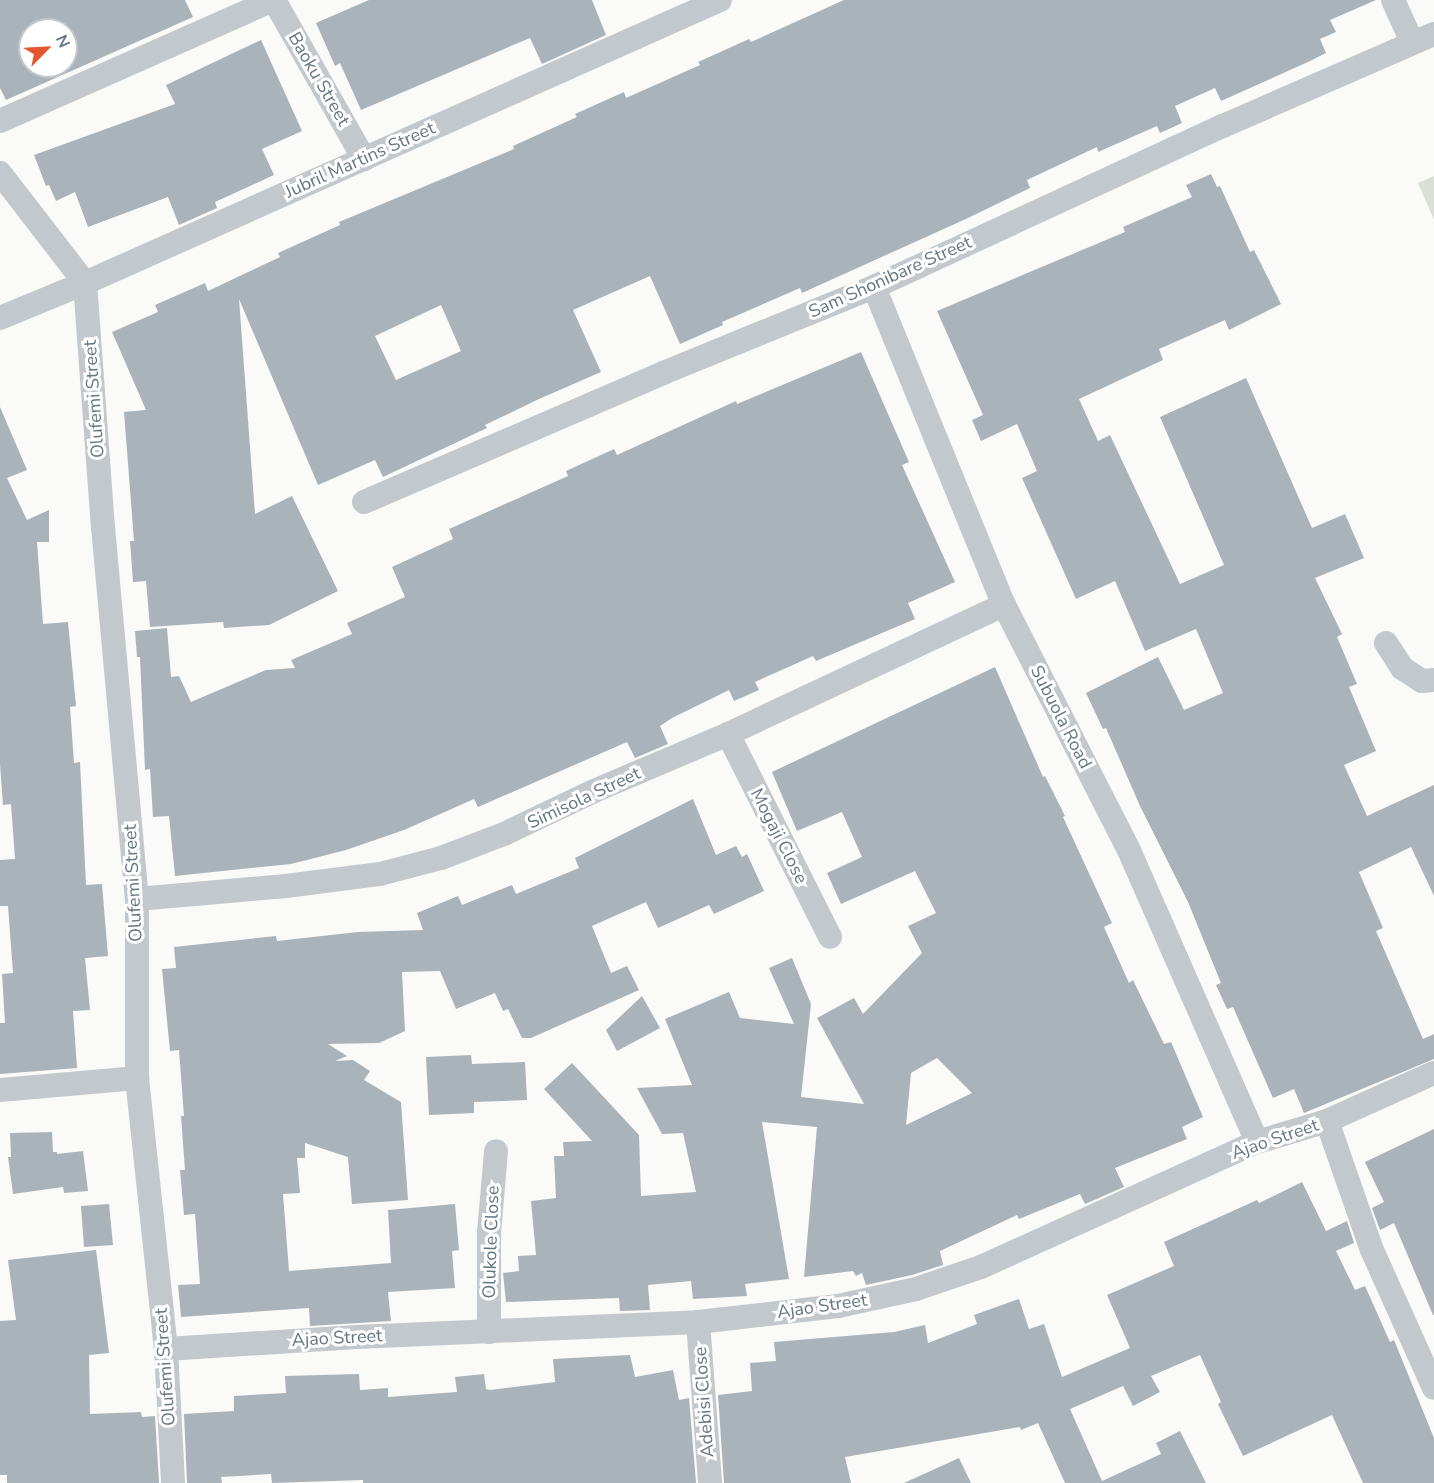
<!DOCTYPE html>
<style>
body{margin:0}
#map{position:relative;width:1434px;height:1483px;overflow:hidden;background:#fafaf8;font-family:"Nunito Sans",sans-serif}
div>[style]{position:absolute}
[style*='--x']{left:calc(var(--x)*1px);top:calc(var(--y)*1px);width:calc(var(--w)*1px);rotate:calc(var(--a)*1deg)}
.green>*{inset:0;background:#dadfd7}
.building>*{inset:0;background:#aab3b9}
.street>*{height:24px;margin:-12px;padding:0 12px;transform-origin:12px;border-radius:12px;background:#c3c8cc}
span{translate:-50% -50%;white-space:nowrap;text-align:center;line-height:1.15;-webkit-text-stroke:6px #fff;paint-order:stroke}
.street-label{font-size:18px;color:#657683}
.north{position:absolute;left:18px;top:18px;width:60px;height:60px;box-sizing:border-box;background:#fff;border:2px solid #c1c8cd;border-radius:50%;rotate:66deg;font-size:16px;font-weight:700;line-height:24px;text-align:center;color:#657683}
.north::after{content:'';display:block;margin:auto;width:21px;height:27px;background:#e4572e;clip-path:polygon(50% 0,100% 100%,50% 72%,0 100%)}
</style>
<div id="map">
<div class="green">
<i style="clip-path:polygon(1434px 176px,1434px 220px,1418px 183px)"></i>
</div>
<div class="building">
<i style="clip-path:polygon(evenodd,0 0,185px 0,193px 17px,6px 100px,0 88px,0 0,30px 30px,66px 30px,66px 66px,30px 66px,30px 30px)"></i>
<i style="clip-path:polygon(369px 0,592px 0,606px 35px,542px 64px,530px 38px,361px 110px,340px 63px,335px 66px,316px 23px)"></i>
<i style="clip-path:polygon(evenodd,844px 0,1376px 0,1330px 20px,1336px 32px,1320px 39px,1326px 53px,1308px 62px,1221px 101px,1215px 88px,1175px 106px,1182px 123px,1160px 133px,1157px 126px,1098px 152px,1097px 147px,1027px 180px,1030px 188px,968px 218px,802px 293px,800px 288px,722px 322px,723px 325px,680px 344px,650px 276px,573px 310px,601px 372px,539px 399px,485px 425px,487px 428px,383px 477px,375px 460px,318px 485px,239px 299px,255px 514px,292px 496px,338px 591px,269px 625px,224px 628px,223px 622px,150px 627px,146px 581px,133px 582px,130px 541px,134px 541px,124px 412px,146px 410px,112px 332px,158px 312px,155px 305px,205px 283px,208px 291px,280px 257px,278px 253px,340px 225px,339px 222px,514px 149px,513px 146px,577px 117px,575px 114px,624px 92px,626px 98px,700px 65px,698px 62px,749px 39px,751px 42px,844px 0,441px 305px,461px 351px,396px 380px,375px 336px,441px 305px)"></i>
<i style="clip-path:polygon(261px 40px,302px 131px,262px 149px,274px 175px,215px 202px,217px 208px,179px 225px,168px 197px,88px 227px,75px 192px,56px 201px,49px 185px,46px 186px,34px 155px,175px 104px,166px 85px)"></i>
<i style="clip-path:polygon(1211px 174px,1217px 187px,1220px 186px,1250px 252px,1254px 250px,1281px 304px,1229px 330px,1225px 320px,1159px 349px,1163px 360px,1079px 399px,1098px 441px,1110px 435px,1180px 584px,1224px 565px,1160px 417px,1246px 378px,1312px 528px,1345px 514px,1364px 558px,1315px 578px,1342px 634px,1337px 637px,1357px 684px,1349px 687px,1376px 751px,1344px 765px,1367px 816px,1434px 785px,1434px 896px,1411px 847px,1359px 872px,1383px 928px,1376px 931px,1423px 1039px,1434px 1034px,1434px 1059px,1304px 1113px,1294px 1089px,1273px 1098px,1233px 1007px,1227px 1009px,1216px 985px,1221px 983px,1188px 902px,1140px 806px,1106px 728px,1103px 729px,1086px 693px,1158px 657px,1184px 710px,1223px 693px,1196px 629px,1145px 651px,1115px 581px,1076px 599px,1022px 478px,1037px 471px,1017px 424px,981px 441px,972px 420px,983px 415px,937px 311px,1125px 232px,1123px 227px,1192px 197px,1186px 185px)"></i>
<i style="clip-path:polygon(861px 352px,909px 462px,902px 465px,955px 582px,908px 603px,915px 619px,816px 661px,813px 656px,755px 682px,759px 690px,734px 701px,729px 690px,672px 718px,660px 726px,668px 744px,635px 758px,627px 742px,478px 807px,474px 799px,404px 830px,346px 850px,291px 864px,175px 876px,169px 816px,153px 817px,150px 769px,145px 770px,140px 657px,137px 657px,135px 631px,167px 628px,171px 677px,179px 676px,191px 702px,266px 670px,295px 668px,291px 660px,352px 634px,347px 623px,405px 597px,392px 567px,453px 539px,449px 529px,568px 476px,566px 471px,614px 449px,617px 455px,736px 401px,737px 404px)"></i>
<i style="clip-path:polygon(0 407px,27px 470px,7px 478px,27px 520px,49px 510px,49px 542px,37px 542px,43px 624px,68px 622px,76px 706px,70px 707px,74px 763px,80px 762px,86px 885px,102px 884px,108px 956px,85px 958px,90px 1010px,73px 1011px,77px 1068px,0 1074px,0 1023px,5px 1023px,2px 974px,13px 973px,8px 906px,0 906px,0 860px,15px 859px,11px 804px,3px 805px,0 764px)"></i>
<i style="clip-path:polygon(evenodd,995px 667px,1043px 777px,1045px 776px,1065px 816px,1063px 817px,1112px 923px,1104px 927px,1129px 983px,1133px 980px,1164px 1044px,1171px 1042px,1203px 1117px,1182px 1127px,1187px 1139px,1115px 1168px,1124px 1187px,1085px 1204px,1080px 1194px,1019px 1219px,1017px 1215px,940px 1251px,943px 1265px,912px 1275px,866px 1285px,862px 1273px,856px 1276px,853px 1271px,804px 1277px,817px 1127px,762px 1122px,789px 1279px,745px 1284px,747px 1296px,693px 1299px,691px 1281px,648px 1285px,650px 1310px,620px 1311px,619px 1298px,506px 1302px,503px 1273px,519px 1271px,518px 1256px,536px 1255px,531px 1201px,556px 1198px,554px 1156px,564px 1156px,563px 1142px,592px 1141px,544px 1089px,572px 1063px,639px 1135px,641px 1196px,696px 1192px,683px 1133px,662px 1134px,637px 1088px,692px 1085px,665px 1019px,729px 992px,740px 1018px,794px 1024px,769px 968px,792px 958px,811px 1004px,801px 1097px,864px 1104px,817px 1018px,854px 998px,863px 1014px,922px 953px,908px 926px,936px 913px,915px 871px,841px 904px,827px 873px,862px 857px,842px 812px,797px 831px,772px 772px,995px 667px,937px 1058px,972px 1093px,906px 1125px,911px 1073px,937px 1058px)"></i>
<i style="clip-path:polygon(693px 799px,716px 855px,736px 846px,742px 857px,747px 854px,764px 891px,714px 914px,709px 905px,658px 928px,646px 902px,592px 926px,611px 973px,627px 966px,639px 990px,531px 1038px,522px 1038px,508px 1009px,503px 1011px,495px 993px,456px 1009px,440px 971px,402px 972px,405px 1031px,379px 1043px,328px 1044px,347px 1056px,335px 1061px,353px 1060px,370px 1071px,364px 1080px,401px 1102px,408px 1200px,352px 1204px,348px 1157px,305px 1143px,305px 1158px,297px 1158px,300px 1193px,283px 1194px,289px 1271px,391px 1263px,388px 1210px,455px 1204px,459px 1250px,452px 1251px,455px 1288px,388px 1292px,391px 1321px,310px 1326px,309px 1308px,181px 1317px,178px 1285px,200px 1284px,195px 1214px,184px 1215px,180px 1170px,185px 1170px,181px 1116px,184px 1116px,179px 1050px,170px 1051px,162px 969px,176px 968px,174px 947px,276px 936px,277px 941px,358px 932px,423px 930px,417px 913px,458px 896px,462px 905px,512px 885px,516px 894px,579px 868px,575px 858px)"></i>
<i style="clip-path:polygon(642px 996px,660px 1028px,617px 1051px,606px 1030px)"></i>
<i style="clip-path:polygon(471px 1055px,472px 1064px,525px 1062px,527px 1100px,474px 1102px,474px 1113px,429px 1115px,426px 1057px)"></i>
<i style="clip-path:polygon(1434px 1129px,1434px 1315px,1433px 1315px,1394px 1223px,1380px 1230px,1372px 1208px,1384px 1202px,1365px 1162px)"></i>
<i style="clip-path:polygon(52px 1132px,53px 1152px,57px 1152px,57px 1154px,83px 1151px,88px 1191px,64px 1193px,63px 1187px,13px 1194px,8px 1157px,11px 1157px,10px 1133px)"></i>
<i style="clip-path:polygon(1302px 1182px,1326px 1231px,1347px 1221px,1354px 1243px,1336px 1251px,1355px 1290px,1365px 1286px,1390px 1342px,1394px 1340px,1434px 1438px,1434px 1483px,1363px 1483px,1332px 1415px,1243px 1456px,1218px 1404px,1221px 1402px,1200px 1355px,1151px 1376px,1160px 1392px,1133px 1406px,1123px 1386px,1070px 1409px,1102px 1481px,1161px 1454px,1156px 1443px,1180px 1431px,1206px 1483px,1065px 1483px,1038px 1423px,1021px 1430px,1020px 1427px,845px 1457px,851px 1483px,724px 1483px,718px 1395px,752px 1391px,750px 1363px,776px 1361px,774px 1342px,894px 1332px,925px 1325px,928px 1343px,977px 1324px,974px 1315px,1019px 1299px,1029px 1329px,1044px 1324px,1062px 1377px,1130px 1348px,1107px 1295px,1174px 1266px,1164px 1242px,1257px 1200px,1259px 1203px)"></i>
<i style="clip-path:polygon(109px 1204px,113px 1245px,84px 1247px,81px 1206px)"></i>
<i style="clip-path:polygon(96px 1250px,109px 1353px,89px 1355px,90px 1414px,141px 1412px,142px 1417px,155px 1416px,159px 1483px,7px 1483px,7px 1475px,0 1475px,0 1321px,16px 1320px,8px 1260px)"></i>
<i style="clip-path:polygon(630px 1355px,635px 1377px,673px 1370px,679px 1400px,689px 1398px,696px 1483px,363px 1483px,363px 1480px,272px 1483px,271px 1474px,221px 1477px,222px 1483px,187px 1483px,184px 1414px,234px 1411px,234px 1396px,286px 1393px,285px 1376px,359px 1374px,360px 1390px,388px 1388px,388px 1397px,457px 1392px,455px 1377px,484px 1374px,486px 1389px,490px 1390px,555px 1382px,553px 1359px)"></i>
<i style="clip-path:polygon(959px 1458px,971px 1483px,904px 1483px)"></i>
</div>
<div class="street">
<i style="--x:274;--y:0;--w:183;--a:60.5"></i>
<i style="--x:1393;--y:0;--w:46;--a:65.7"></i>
<i style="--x:0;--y:121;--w:299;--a:-23.9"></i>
<i style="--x:0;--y:173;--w:139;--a:52.3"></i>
<i style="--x:85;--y:283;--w:245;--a:85.8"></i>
<i style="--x:103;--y:527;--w:374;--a:84.8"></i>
<i style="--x:137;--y:899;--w:179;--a:90"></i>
<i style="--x:137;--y:1078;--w:273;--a:83.9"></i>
<i style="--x:166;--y:1349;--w:134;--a:87"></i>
<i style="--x:874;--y:287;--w:344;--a:67.8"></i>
<i style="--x:1004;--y:605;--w:273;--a:63"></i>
<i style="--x:1128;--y:848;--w:321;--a:66.3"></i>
<i style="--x:0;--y:318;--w:92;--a:-22.4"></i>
<i style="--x:85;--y:283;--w:695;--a:-24.02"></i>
<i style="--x:364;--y:502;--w:326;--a:-23.3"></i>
<i style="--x:663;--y:373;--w:228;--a:-22.2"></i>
<i style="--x:874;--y:287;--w:384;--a:-24.8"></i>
<i style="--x:1223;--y:126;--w:230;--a:-23.6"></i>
<i style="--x:1386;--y:643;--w:30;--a:57"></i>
<i style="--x:1402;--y:668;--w:24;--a:33"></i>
<i style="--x:1422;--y:681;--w:12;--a:-5"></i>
<i style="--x:728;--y:734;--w:227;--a:63.3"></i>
<i style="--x:137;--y:899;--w:150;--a:-5"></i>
<i style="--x:286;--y:886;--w:95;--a:-7.3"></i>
<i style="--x:380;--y:874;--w:63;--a:-14.7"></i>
<i style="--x:441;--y:858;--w:67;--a:-20.9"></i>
<i style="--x:504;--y:834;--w:100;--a:-25.5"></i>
<i style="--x:594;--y:791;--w:146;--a:-23"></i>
<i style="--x:728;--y:734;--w:305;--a:-25.1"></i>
<i style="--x:0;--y:1090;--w:138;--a:-5"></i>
<i style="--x:1327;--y:1121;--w:137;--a:70.8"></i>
<i style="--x:1372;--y:1250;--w:151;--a:65.8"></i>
<i style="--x:698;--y:1322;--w:161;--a:85.7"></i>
<i style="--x:489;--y:1332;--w:99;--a:-90"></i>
<i style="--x:489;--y:1233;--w:82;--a:-85.1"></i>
<i style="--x:166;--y:1349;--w:191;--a:-3.6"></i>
<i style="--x:357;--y:1337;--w:341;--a:-2.5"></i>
<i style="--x:698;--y:1322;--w:141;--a:-6.5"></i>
<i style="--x:838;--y:1306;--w:80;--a:-12.3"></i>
<i style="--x:916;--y:1289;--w:69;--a:-18.7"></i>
<i style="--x:981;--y:1267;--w:303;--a:-24.4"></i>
<i style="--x:1257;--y:1142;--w:73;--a:-16.7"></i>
<i style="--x:1327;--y:1121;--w:117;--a:-24.2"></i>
</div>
<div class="street-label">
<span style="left:319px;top:79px;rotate:60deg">Baoku Street</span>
<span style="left:360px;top:160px;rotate:-24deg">Jubril Martins Street</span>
<span style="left:890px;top:277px;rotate:-24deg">Sam Shonibare Street</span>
<span style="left:94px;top:399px;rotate:-94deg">Olufemi Street</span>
<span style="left:1061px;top:717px;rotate:63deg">Subuola Road</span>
<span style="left:584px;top:798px;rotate:-25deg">Simisola Street</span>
<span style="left:779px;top:836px;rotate:63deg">Mogaji Close</span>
<span style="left:133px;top:883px;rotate:-93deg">Olufemi Street</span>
<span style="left:1275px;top:1139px;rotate:-19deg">Ajao Street</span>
<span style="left:491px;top:1242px;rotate:-88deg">Olukole Close</span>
<span style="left:822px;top:1306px;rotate:-8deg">Ajao Street</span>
<span style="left:337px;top:1338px;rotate:-3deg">Ajao Street</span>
<span style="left:165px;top:1367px;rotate:-94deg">Olufemi Street</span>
<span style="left:704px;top:1402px;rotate:-94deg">Adebisi Close</span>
</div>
<div class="north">N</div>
</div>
